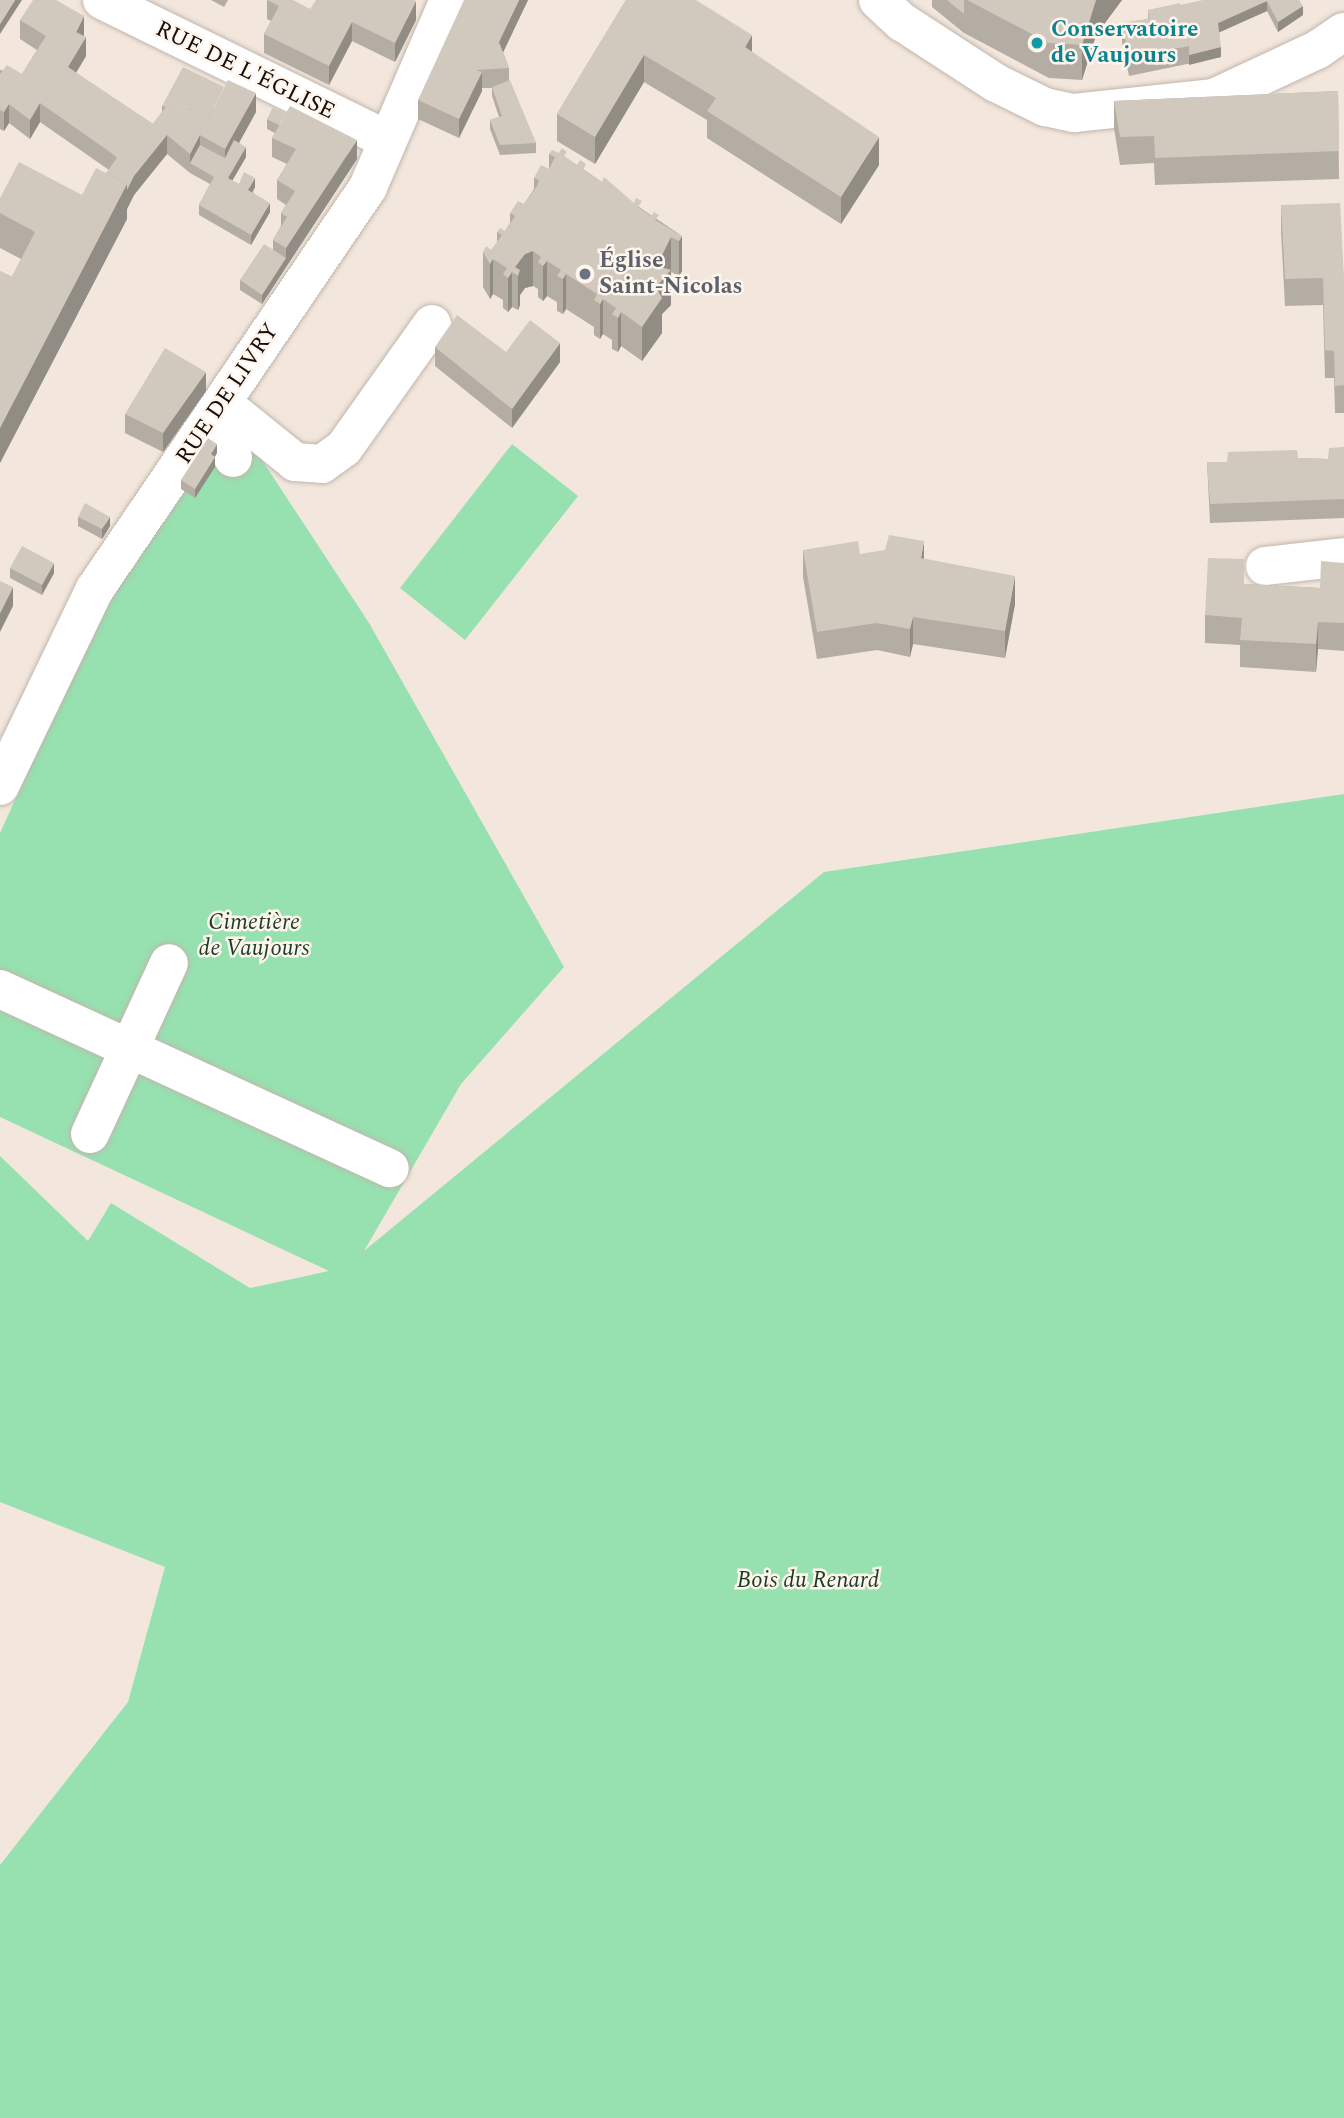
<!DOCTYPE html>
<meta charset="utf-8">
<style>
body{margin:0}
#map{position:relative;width:1344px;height:2118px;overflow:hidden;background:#f3e7dd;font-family:Spectral,serif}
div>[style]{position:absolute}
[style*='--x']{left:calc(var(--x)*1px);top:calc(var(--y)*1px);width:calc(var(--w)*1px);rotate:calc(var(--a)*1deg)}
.green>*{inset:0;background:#97e0b0}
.roads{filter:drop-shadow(0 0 2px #c1b6ac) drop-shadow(0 0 2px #c1b6ac)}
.minor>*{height:38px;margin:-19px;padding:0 19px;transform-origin:19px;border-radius:19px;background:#fff}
.wall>*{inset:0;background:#b4ada3}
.shaded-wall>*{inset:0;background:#928d84}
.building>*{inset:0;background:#d1c9bd}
.dots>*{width:19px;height:19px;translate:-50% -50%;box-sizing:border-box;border:4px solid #fff5ec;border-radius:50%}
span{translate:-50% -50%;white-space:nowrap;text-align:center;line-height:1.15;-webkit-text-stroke:5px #fff5ec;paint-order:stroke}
.culture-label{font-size:23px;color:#0d838f;font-weight:700}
.left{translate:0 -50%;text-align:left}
.street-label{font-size:23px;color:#120e0a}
.worship-label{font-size:23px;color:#5b616d;font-weight:700}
.park-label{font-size:23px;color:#193d27;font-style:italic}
</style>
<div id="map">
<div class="green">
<i style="clip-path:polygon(512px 444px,578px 496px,465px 640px,400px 588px)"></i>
<i style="clip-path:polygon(208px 448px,246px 457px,256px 451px,369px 623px,564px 967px,461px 1084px,364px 1251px,824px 872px,1344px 794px,1344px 2118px,0 2118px,0 1865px,128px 1702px,165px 1567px,0 1502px,0 1156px,88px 1241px,111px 1203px,250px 1288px,329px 1271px,0 1117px,0 833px,94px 627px)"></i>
</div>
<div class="roads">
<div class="minor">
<i style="--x:102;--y:0;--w:318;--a:26.1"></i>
<i style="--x:878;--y:0;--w:33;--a:43"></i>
<i style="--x:902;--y:22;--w:112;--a:33"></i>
<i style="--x:996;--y:83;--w:55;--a:26.1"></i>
<i style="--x:1045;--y:107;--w:30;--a:12"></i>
<i style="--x:1074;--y:113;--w:141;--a:-6.1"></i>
<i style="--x:1214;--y:98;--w:114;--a:-25"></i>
<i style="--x:1317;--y:50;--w:32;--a:-34"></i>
<i style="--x:222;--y:403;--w:94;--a:38.9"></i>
<i style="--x:295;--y:462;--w:27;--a:4"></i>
<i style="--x:322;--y:464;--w:27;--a:-36"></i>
<i style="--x:344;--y:448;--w:152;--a:-54.6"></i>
<i style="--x:222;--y:403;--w:56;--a:78.7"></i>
<i style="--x:1265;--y:566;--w:80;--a:-6.5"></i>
<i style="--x:0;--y:786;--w:219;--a:-64.3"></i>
<i style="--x:95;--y:589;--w:486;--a:-55.8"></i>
<i style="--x:368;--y:187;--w:204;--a:-66.6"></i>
<i style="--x:0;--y:989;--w:429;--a:24.7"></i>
<i style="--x:90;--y:1134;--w:188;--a:-65.2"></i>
</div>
</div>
<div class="wall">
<i style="clip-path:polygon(211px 0,228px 0,224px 7px)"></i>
<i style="clip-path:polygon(267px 0,310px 9px,416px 20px,395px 62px,352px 41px,329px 85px,264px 53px,264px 34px,271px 21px,267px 19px)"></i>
<i style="clip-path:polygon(528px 0,503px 52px,509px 68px,509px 81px,536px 143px,536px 153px,500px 155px,490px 129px,490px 120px,499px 117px,492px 96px,492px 88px,482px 88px,482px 91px,459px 138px,418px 119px,418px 100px)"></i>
<i style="clip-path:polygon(626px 0,752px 52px,879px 165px,841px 224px,707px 138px,707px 120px,644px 82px,595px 164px,557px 141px,557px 114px)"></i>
<i style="clip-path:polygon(932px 0,1122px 0,1096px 35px,1082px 80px,1049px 78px,964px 33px,932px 7px)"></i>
<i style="clip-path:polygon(1299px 0,1303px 15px,1278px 32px,1267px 11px,1219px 32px,1221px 57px,1129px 76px,1122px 42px,1122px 23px,1148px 19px,1148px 10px,1180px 5px)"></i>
<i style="clip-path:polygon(20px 20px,84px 35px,86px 56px,76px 73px,153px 124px,162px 112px,162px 106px,256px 112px,239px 143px,246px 157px,232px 181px,239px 184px,255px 187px,253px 192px,270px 212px,251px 245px,199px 215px,199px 205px,210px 184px,190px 173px,167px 154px,134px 195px,127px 209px,127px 219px,0 463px,0 271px,12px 277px,21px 259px,0 248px,0 198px,82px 195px,106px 173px,109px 170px,40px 122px,30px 139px,9px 123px,4px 131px,0 129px,0 70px,22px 74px,37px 50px,20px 39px)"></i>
<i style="clip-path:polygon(1338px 91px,1339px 179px,1155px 185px,1154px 163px,1120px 165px,1114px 128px,1114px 101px)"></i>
<i style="clip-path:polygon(267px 119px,357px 159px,262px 304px,240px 290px,240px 280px,273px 249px,273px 240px,281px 226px,281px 213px,286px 205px,277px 199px,277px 180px,287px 164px,272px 157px,272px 138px,275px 133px,267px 129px)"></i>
<i style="clip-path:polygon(559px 153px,682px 236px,682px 271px,679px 276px,671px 272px,671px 305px,662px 314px,662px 333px,642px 361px,621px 346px,618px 352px,612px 349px,612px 340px,603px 334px,600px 339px,594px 335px,594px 327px,566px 309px,563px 314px,557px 311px,557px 302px,547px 296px,543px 301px,538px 297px,538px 289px,533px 286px,525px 288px,520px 295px,520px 305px,518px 310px,512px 307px,508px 312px,503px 308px,503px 300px,493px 294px,490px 299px,483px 287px,483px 252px,491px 250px,497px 243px,497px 232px,505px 231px,510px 223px,510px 213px,524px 204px,534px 189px,534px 178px,549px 169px,549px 154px)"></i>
<i style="clip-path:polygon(1281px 205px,1344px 277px,1344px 413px,1335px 413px,1334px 378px,1325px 378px,1323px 305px,1285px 306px,1281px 232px)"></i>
<i style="clip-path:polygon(435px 347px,506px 352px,560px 362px,512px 428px,435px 366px)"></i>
<i style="clip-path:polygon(206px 391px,163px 452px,125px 433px,125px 414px)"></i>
<i style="clip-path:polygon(1344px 447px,1344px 518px,1210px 523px,1207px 462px,1227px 462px,1298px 458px,1328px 459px)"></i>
<i style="clip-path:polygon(217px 453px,215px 457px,215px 467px,195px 498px,181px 489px,181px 480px)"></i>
<i style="clip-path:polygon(78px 517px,110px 526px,102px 539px,78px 526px)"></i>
<i style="clip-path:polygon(803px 550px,924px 559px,1015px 604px,1005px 658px,913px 644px,910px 657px,877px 650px,817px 659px,803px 577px)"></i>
<i style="clip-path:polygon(1344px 563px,1344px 651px,1318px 649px,1316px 672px,1240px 667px,1240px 645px,1205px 643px,1205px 615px,1244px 584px,1320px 588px)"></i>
<i style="clip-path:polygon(10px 568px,54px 573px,42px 595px,10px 578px)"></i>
</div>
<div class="shaded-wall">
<i style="clip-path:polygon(15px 0,22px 0,0 34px,0 24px)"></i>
<i style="clip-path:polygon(519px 0,528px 0,499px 61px,499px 42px)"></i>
<i style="clip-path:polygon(1096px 0,1122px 0,1096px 35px,1082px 80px,1082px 45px)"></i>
<i style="clip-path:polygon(416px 1px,416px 20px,395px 62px,395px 43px)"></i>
<i style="clip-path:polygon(1267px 1px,1267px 11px,1218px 33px,1218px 23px)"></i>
<i style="clip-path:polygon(1303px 6px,1303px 15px,1278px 32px,1278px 22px)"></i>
<i style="clip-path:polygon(84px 16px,84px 35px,76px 50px,76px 32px)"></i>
<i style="clip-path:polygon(352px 22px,352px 41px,329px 85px,329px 66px)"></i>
<i style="clip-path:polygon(752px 35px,752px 62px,745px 47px)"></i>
<i style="clip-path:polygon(86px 37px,86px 56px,68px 86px,68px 67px)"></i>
<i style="clip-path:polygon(1221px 47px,1221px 57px,1189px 65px,1189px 55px)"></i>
<i style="clip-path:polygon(644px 55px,644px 82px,595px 164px,595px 137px)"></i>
<i style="clip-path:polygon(482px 72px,482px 91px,459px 138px,459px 119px)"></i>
<i style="clip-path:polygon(256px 93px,256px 112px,225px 168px,225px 149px)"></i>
<i style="clip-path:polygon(40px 103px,40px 122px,30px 139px,30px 120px)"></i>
<i style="clip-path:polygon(9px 104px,9px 123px,4px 131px,4px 112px)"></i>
<i style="clip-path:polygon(167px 135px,167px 154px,134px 195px,127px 209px,127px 219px,0 463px,0 428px,127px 184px)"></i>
<i style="clip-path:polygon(200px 135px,200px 154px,190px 163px,190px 154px)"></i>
<i style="clip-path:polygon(879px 137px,879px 165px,841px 224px,841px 197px)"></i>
<i style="clip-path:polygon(357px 140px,357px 159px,286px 267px,286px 248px)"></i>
<i style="clip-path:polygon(246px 147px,246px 157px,228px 188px,228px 178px)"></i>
<i style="clip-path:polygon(255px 178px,255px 187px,248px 200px,248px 190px)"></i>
<i style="clip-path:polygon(270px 203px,270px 212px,251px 245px,251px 235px)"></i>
<i style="clip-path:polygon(682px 236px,682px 271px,679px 276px,679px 241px)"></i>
<i style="clip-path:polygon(671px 237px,671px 305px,662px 314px,662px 333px,642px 361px,642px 327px,660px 259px)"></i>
<i style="clip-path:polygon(533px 251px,533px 286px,525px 288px,520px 295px,520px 305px,518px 310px,518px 276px,515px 267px,525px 254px)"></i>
<i style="clip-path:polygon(286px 258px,286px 267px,262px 304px,262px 295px)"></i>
<i style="clip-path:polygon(493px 259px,493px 294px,490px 299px,490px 264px)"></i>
<i style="clip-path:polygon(547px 261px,547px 296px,543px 301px,543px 266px)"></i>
<i style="clip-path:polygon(512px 272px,512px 307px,508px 312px,508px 278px)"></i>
<i style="clip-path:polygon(566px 274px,566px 309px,563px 314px,563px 279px)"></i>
<i style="clip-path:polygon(603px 299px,603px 334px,600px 339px,600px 304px)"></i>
<i style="clip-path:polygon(621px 312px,621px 346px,618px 352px,618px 318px)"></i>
<i style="clip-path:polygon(560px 343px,560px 362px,512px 428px,512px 409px)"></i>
<i style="clip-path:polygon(206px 372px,206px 391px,163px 452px,163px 433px)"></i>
<i style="clip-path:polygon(217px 444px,217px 453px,211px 463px,211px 454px)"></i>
<i style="clip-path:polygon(215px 457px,215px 467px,195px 498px,195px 489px)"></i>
<i style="clip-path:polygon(110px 517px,110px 526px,102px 539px,102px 529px)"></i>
<i style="clip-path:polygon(924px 541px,924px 568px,921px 558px)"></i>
<i style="clip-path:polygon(54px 563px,54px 573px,42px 595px,42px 585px)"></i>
<i style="clip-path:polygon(1015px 576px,1015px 604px,1005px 658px,1005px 631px)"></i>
<i style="clip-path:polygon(13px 587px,13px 606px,0 632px,0 613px)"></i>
<i style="clip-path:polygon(913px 617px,913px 644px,910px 657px,910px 629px)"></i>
<i style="clip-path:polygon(1318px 622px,1318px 649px,1316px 672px,1316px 644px)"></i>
</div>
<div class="building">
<i style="clip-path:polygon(0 0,15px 0,0 24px)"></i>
<i style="clip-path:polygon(33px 0,56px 0,84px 16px,76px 32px,86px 37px,68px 67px,153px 124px,171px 100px,209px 118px,228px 80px,256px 93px,225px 149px,200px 135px,190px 154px,167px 135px,134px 176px,127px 190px,127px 184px,106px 173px,117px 158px,110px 152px,40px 103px,30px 120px,9px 104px,4px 112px,0 110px,0 74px,7px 65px,22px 74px,46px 36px,20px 20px)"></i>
<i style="clip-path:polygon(267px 0,293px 0,310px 9px,316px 0,414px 0,416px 1px,395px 43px,352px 22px,329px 66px,264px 34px,279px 6px)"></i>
<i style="clip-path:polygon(464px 0,519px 0,499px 42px,509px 68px,476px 70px,482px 72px,459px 119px,418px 100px)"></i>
<i style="clip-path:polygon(626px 0,696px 0,752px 35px,745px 47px,879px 137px,841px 197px,707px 111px,716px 98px,644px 55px,595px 137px,557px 114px)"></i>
<i style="clip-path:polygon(947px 0,964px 0,964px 14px)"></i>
<i style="clip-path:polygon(967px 0,1096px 0,1082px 45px,1049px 43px)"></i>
<i style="clip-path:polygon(1203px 0,1299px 0,1303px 6px,1278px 22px,1267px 1px,1218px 23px,1221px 47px,1189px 55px,1189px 46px,1180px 5px)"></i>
<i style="clip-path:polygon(1180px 3px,1189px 46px,1129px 58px,1122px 23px,1149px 19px,1148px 10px)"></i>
<i style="clip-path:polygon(183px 67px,224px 87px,209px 118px,171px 100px,166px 107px,162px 106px)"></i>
<i style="clip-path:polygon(510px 80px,536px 143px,500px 145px,490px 120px,502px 116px,492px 87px)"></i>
<i style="clip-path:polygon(1338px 91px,1339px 151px,1155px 158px,1154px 136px,1120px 137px,1114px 101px)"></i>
<i style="clip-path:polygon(290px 106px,357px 140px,286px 248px,273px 240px,287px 217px,281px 213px,295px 191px,277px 180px,296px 149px,272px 138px)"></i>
<i style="clip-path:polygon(273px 107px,286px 113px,279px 125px,267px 119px)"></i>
<i style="clip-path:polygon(234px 140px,246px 147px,228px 178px,239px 184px,244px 172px,255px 178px,248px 190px,270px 203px,251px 235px,199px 205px,214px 177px,190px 163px,200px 145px,225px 158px)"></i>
<i style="clip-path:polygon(562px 148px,567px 152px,564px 156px,577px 165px,580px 160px,586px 164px,583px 170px,602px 182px,604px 177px,634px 203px,636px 198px,642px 201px,638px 207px,651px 216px,654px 212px,659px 215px,655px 220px,682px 236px,679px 241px,671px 237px,660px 259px,664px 268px,671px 270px,656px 287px,662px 298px,642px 327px,621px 312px,618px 318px,612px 314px,616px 308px,603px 299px,600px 304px,594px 300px,597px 294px,566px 274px,563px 279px,557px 276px,561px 270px,547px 261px,543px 266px,538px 262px,541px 257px,533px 251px,525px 254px,515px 267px,520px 270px,518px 276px,512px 272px,508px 278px,503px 274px,507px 268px,493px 259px,490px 264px,483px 252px,486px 246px,491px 250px,502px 235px,497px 232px,500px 228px,505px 231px,515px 216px,510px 213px,518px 201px,524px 204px,537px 186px,539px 180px,534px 178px,541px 165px,549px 169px,555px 157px,549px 154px,552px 150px,559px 153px)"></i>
<i style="clip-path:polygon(19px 162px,82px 195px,96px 168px,127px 184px,0 428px,0 271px,12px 277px,35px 232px,0 213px,0 198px)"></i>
<i style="clip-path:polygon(1340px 203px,1344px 277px,1344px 385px,1335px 386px,1334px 351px,1325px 350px,1323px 278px,1285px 279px,1281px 205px)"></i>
<i style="clip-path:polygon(264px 244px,286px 258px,262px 295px,240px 280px)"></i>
<i style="clip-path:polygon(457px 315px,506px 352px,530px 320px,560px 343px,512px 409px,435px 347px)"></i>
<i style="clip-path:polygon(165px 348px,206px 372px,163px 433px,125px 414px)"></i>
<i style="clip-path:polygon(208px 438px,217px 444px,211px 454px,215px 457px,195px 489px,181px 480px)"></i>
<i style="clip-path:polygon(1344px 447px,1344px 499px,1210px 504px,1207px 462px,1227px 462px,1228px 452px,1297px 450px,1298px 458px,1328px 459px,1329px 448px)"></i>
<i style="clip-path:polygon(85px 503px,110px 517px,102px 529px,78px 517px)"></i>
<i style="clip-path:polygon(889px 535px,924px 541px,921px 558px,1015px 576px,1005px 631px,913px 617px,910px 629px,877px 623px,817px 632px,803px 550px,858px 541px,860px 554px,885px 550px)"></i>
<i style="clip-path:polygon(22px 546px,54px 563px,42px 585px,10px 568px)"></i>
<i style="clip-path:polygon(1208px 558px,1244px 559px,1244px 584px,1320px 588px,1321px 561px,1344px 563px,1344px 623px,1318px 622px,1316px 644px,1240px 640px,1242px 618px,1205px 615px)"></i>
<i style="clip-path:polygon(0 581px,13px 587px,0 613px)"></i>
</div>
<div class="dots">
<i style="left:1037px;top:43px;background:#0f9aa8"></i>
<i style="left:585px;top:274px;background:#6b7280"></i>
</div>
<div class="culture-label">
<span class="left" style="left:1051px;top:43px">Conservatoire<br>de Vaujours</span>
</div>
<div class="street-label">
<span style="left:245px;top:71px;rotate:26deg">RUE DE L'ÉGLISE</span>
<span style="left:228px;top:394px;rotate:-56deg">RUE DE LIVRY</span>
</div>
<div class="worship-label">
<span class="left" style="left:599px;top:274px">Église<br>Saint-Nicolas</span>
</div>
<div class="park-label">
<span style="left:254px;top:936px">Cimetière<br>de Vaujours</span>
<span style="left:808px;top:1581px">Bois du Renard</span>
</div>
</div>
